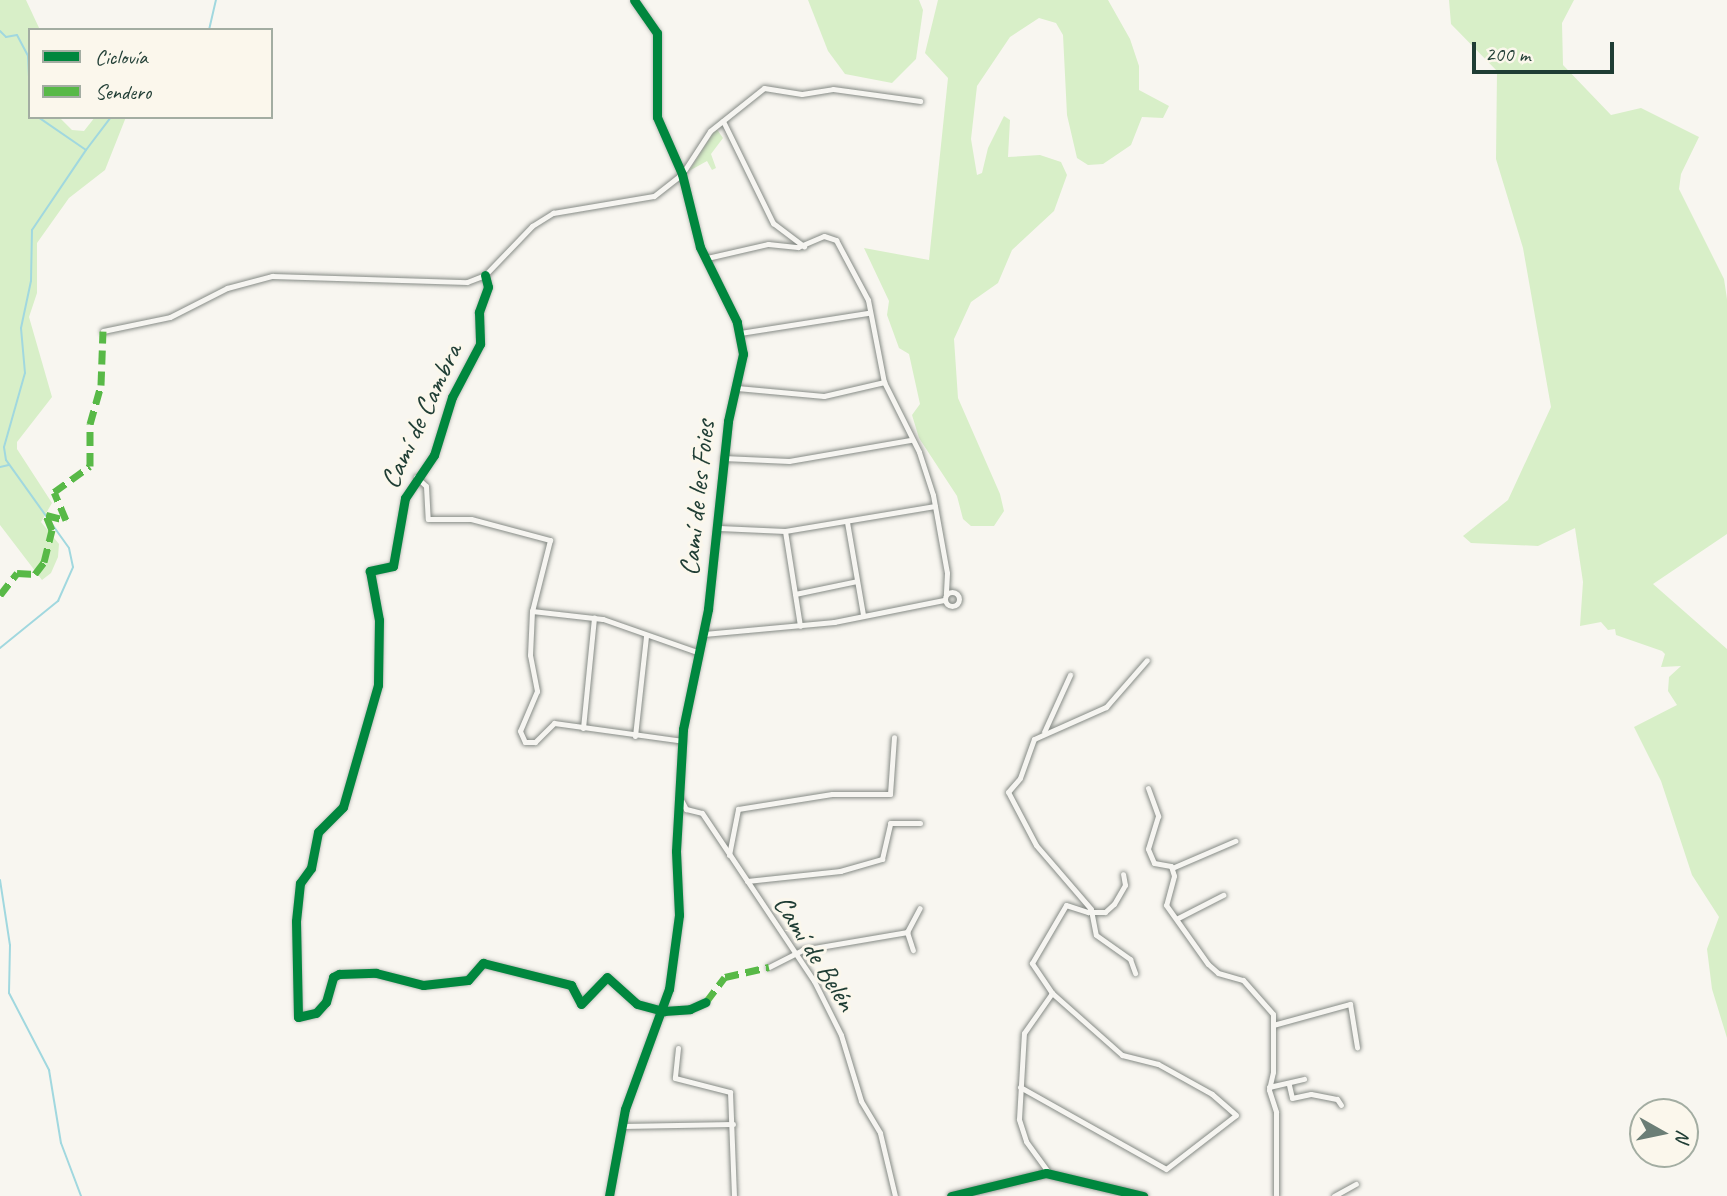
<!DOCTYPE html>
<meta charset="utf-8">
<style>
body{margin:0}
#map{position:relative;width:1727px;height:1196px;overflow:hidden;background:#f8f6f0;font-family:Caveat,sans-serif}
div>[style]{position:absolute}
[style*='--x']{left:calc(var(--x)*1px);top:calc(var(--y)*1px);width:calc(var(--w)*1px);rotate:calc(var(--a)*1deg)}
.green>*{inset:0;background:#d8efc8}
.stream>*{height:2px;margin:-1px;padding:0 1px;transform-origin:1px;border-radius:1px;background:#a1d8df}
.roads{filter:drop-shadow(0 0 2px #868b86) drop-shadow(0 0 2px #868b86)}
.minor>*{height:5px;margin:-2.5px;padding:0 2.5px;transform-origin:2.5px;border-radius:2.5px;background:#f6f5f1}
.minor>.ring{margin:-2.5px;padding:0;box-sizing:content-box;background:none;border:5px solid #f6f5f1;border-radius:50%}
.secondary>*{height:7px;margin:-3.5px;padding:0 3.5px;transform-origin:3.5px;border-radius:3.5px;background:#f6f5f1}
.quiet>*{height:7px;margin-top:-3.5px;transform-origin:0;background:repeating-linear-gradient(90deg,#58b947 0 14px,transparent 0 21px)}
.cycleway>*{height:9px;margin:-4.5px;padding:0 4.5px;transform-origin:4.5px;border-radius:4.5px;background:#00873e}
span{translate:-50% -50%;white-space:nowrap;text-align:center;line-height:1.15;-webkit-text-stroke:6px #fbf7ec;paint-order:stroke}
.street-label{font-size:28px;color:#1f3d34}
.legend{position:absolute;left:28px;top:28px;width:245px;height:91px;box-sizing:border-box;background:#fbf7ec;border:2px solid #a3ada2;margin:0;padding:9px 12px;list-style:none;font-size:21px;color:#1f3d34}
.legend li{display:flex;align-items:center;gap:14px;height:35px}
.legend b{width:35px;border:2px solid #a3ada2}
.north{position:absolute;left:1629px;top:1098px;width:70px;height:70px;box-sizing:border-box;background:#fbf7ec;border:2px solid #a3ada2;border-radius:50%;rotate:99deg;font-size:19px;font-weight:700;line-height:28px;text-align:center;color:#1f3d34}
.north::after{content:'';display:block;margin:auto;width:24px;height:32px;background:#6b7e76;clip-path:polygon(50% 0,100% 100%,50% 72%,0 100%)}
.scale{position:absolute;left:1472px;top:42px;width:142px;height:32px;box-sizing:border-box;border:4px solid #1f3d34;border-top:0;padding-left:9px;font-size:21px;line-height:24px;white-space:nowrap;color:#1f3d34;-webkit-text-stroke:5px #fbf7ec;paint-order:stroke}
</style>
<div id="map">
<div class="green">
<i style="clip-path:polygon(0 0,26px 0,40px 30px,30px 30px,30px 117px,59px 117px,72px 130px,84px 131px,95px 117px,126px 117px,105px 170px,69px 198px,37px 243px,37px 293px,29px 317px,52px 397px,17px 442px,17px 449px,52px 503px,41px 522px,59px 544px,58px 557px,51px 573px,42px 580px,0 525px)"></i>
<i style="clip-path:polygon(808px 0,919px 0,923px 10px,916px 59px,892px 83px,845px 74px,828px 51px)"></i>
<i style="clip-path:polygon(938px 0,1108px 0,1130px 39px,1139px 66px,1139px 90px,1169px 106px,1163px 118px,1142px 117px,1131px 145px,1103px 164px,1088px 165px,1077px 158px,1067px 115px,1063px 35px,1056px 23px,1039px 18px,1010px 37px,977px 86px,971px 139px,977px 175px,982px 173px,988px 148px,1004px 116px,1010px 120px,1008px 157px,1040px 155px,1061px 162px,1067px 175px,1054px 211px,1012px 250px,998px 283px,971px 302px,954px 339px,958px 398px,1000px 494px,1004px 511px,994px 526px,971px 526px,963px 519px,957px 496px,919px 438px,912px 415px,920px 404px,909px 354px,899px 348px,887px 315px,889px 301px,864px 248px,929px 260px,948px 78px,925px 53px)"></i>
<i style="clip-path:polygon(1449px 0,1574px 0,1562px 23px,1563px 65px,1611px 115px,1641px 108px,1699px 137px,1681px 174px,1679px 189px,1724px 279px,1727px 299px,1727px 534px,1653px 584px,1727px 649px,1727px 1038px,1712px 989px,1707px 949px,1719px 917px,1692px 875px,1661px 781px,1634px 727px,1677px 705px,1668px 691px,1669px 677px,1681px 666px,1661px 667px,1665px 654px,1662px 651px,1616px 635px,1615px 629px,1608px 630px,1601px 622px,1580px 626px,1583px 582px,1575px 528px,1538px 546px,1471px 543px,1463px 536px,1508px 500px,1551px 407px,1523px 248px,1496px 159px,1497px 71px,1451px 24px)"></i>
<i style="clip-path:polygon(716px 128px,723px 138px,711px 154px,716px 168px,712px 170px,707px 161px,689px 171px)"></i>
</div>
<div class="stream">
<i style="--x:209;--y:30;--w:31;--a:-77"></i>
<i style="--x:0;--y:31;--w:8;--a:45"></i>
<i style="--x:6;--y:37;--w:11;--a:-10"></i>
<i style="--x:17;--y:35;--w:24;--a:62"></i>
<i style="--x:28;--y:56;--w:41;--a:87.2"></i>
<i style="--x:86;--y:150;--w:41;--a:-52.9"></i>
<i style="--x:0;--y:467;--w:9;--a:-13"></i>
<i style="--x:0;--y:648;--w:75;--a:-39"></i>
<i style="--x:58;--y:601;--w:37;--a:-66"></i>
<i style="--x:73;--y:567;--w:19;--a:-102"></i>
<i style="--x:69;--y:548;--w:108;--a:-125.6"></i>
<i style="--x:6;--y:460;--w:13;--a:-99"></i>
<i style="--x:4;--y:447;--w:77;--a:-74.2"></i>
<i style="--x:25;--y:373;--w:45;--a:-95.1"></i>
<i style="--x:21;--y:328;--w:48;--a:-78"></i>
<i style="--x:31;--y:281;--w:51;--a:-88.9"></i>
<i style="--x:32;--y:230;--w:97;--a:-56"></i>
<i style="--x:86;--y:150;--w:58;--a:-145.5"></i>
<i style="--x:0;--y:880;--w:66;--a:81.3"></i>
<i style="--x:10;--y:945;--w:48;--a:91.2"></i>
<i style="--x:9;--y:993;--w:87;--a:62.5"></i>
<i style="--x:49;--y:1070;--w:74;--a:80.7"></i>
<i style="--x:61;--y:1143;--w:57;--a:69.3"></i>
</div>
<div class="roads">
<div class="minor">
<i style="--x:723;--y:121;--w:114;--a:63.9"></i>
<i style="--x:773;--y:223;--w:39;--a:37"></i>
<i style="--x:707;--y:258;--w:63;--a:-12.9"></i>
<i style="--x:768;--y:244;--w:30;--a:6"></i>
<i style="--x:798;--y:247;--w:28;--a:-23"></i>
<i style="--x:824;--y:236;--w:13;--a:18"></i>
<i style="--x:836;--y:240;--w:68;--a:61.9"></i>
<i style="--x:868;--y:300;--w:84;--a:79"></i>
<i style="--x:884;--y:382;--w:78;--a:63.4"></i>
<i style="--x:919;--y:452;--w:45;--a:72"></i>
<i style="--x:933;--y:495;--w:79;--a:79.8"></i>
<i style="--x:947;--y:573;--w:21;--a:93"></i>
<i style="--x:485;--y:275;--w:12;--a:76"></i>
<i style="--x:488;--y:287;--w:27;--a:110"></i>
<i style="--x:479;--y:312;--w:32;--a:88"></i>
<i style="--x:480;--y:344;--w:60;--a:117.8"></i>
<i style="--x:452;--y:397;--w:61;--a:107.2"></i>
<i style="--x:434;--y:455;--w:52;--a:124"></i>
<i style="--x:405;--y:498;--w:69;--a:100"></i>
<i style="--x:393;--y:566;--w:24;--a:168"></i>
<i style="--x:370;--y:571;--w:50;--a:79.6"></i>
<i style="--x:379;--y:620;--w:65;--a:90.9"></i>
<i style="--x:378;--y:685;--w:127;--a:106"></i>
<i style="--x:343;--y:807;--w:35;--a:135"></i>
<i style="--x:318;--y:832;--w:37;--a:101"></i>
<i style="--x:311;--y:868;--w:19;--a:126"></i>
<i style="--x:300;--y:883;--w:38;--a:96"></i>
<i style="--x:296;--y:921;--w:96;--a:88.8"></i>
<i style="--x:298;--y:1017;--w:18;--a:-13"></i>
<i style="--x:316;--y:1013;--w:15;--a:-48"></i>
<i style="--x:326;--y:1002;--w:26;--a:-74"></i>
<i style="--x:333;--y:977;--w:7;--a:-27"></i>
<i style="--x:339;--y:974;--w:37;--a:-2"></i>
<i style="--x:376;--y:973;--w:49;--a:14.3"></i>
<i style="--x:423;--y:985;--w:45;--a:-6.3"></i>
<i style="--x:468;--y:980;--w:23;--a:-49"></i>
<i style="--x:483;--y:963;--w:91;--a:14"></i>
<i style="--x:571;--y:985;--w:21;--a:62"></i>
<i style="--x:581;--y:1004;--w:37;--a:-46"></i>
<i style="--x:607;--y:977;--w:40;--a:42"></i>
<i style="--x:637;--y:1004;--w:28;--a:15"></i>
<i style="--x:664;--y:1011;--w:26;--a:-4"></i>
<i style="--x:690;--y:1009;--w:17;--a:-24"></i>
<i style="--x:103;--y:331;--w:68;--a:-11.8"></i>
<i style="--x:170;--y:317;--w:64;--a:-27"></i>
<i style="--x:227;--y:288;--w:47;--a:-14.9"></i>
<i style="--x:272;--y:276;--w:195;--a:1.8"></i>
<i style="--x:467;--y:282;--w:19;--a:-21"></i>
<i style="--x:485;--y:275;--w:68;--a:-46.2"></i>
<i style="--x:532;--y:226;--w:25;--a:-32"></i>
<i style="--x:553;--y:213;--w:102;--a:-9.6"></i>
<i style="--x:654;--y:196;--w:36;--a:-38"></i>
<i style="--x:682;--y:174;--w:51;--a:-56.9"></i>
<i style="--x:710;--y:131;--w:69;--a:-38.5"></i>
<i style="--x:764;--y:88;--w:38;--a:9"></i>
<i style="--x:802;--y:94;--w:31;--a:-9"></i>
<i style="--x:833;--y:89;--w:88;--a:7.9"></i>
<i style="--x:740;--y:333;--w:129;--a:-8.9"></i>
<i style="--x:737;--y:388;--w:87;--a:5.3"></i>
<i style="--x:824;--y:396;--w:62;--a:-13.1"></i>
<i style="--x:723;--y:458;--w:66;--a:2.6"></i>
<i style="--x:789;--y:461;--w:123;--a:-9.8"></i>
<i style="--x:416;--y:477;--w:13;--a:42"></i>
<i style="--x:426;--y:486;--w:33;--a:87"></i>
<i style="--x:428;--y:519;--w:43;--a:0"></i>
<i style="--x:471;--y:519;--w:82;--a:14.9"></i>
<i style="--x:550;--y:540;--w:73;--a:104.2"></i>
<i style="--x:532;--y:611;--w:44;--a:92.6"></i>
<i style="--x:530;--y:655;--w:37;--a:79"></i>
<i style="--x:537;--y:691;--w:43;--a:113"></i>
<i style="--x:520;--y:731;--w:12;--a:66"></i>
<i style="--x:525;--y:742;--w:10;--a:0"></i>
<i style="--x:535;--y:742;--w:27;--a:-45"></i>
<i style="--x:554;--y:723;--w:130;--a:7.9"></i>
<i style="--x:847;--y:522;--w:94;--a:80.2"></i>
<i style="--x:719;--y:528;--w:66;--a:2.6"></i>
<i style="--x:785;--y:531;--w:152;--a:-9.5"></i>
<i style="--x:785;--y:531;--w:96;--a:81"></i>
<i class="ring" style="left:945px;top:592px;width:9px;height:9px"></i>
<i style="--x:795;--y:594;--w:63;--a:-11.8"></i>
<i style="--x:532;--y:611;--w:71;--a:6.4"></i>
<i style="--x:603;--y:619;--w:100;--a:19.3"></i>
<i style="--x:704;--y:634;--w:131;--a:-5.3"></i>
<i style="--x:834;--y:622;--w:112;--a:-11.3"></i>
<i style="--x:583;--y:728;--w:111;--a:-84.3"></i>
<i style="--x:1044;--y:732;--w:63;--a:-65.5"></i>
<i style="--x:635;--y:736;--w:101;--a:-83.7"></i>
<i style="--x:1148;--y:788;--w:30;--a:70"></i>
<i style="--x:1158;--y:816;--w:34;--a:107"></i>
<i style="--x:1148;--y:849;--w:15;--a:67"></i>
<i style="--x:1154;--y:863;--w:17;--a:10"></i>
<i style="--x:1171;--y:866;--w:10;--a:73"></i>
<i style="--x:1174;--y:876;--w:30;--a:105"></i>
<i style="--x:1166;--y:905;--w:72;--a:54.6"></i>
<i style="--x:1208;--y:964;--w:13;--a:42"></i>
<i style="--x:1218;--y:973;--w:26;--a:16"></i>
<i style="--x:1243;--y:980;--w:45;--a:48.6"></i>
<i style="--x:1273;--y:1014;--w:58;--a:90"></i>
<i style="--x:1273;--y:1072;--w:18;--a:103"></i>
<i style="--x:1269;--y:1090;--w:23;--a:72"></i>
<i style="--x:1276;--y:1112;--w:84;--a:90"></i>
<i style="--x:679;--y:796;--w:15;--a:62"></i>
<i style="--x:686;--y:809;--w:16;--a:14"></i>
<i style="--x:702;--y:813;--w:202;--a:56.3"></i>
<i style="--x:814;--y:981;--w:60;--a:63.4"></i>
<i style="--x:841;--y:1035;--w:69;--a:73.1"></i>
<i style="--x:861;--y:1101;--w:37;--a:59"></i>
<i style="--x:880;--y:1133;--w:65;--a:76.6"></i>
<i style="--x:729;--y:855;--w:47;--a:-78.9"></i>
<i style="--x:738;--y:809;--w:95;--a:-9.1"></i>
<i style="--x:832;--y:794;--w:58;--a:0"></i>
<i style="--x:890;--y:794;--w:57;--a:-86"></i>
<i style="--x:1172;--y:868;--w:69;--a:-23.2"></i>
<i style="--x:747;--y:881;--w:94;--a:-6.1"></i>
<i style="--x:840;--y:871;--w:44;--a:-15.9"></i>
<i style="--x:882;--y:859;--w:37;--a:-77"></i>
<i style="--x:890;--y:823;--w:30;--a:0"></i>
<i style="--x:1091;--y:910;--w:25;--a:79"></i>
<i style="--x:1096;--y:935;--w:42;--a:35.2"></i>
<i style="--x:1130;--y:959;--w:15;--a:70"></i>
<i style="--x:1093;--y:912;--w:12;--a:0"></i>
<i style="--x:1105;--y:912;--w:12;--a:-42"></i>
<i style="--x:1114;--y:904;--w:22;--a:-60"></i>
<i style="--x:1125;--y:885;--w:11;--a:-100"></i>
<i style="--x:1178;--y:918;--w:51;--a:-27.1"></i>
<i style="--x:907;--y:932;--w:27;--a:-62"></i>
<i style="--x:769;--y:967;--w:37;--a:-27"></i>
<i style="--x:802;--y:950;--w:107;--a:-9.7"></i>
<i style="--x:907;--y:932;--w:19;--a:72"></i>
<i style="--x:1273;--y:1025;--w:80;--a:-15.3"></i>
<i style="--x:1350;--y:1004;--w:44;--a:80.8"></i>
<i style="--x:678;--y:1048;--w:30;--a:96"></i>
<i style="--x:675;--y:1078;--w:57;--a:14.3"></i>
<i style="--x:730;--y:1092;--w:104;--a:87.8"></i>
<i style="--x:1289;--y:1085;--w:13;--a:77"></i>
<i style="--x:1292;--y:1098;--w:19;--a:-12"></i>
<i style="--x:1311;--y:1094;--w:26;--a:11"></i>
<i style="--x:1337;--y:1099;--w:7;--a:56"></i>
<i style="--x:1020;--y:1087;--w:167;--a:29.3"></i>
<i style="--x:1166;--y:1169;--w:88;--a:-37.6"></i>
<i style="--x:1236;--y:1115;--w:32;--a:-139"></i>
<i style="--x:1212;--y:1094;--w:62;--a:-150.9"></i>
<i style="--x:1158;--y:1064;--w:37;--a:-166"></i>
<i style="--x:1122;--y:1055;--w:94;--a:-138.5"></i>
<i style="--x:1052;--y:993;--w:36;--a:-124"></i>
<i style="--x:1032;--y:963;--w:67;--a:-59.6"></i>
<i style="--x:1066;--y:905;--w:23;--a:18"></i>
<i style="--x:1088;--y:912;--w:4;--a:-45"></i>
<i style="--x:1091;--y:909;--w:84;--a:-130.7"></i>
<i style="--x:1036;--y:845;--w:60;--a:-117.8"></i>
<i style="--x:1008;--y:792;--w:18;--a:-49"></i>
<i style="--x:1020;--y:778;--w:41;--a:-70.3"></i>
<i style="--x:1034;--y:739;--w:79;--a:-24"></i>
<i style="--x:1106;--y:707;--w:62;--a:-48.9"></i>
<i style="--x:1269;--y:1087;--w:36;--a:-13"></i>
<i style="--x:622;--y:1126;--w:111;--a:-1"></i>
<i style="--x:1049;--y:1173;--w:39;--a:-126"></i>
<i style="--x:1026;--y:1141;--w:23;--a:-108"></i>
<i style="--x:1019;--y:1119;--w:86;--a:-86.7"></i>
<i style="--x:1024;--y:1033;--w:49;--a:-55"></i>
<i style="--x:609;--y:1196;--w:88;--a:-79.6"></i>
<i style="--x:625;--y:1109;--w:128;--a:-69.9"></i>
<i style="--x:669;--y:989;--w:75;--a:-82.3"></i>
<i style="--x:679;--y:915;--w:64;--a:-92.7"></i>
<i style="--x:676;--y:851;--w:122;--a:-86.7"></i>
<i style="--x:683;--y:729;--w:123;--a:-78.2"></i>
<i style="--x:708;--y:609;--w:189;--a:-83.9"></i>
<i style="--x:728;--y:421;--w:69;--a:-77.4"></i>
<i style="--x:743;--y:354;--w:33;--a:-101"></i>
<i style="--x:737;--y:322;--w:84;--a:-116.3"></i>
<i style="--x:700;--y:247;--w:75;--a:-103.9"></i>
<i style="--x:682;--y:174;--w:62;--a:-113.7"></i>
<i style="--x:657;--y:117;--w:84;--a:-90"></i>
<i style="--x:657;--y:33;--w:40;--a:-124.9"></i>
<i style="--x:1334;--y:1196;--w:25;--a:-29"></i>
</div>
<div class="secondary">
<i style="--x:951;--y:1196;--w:98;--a:-13.6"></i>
<i style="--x:1046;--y:1173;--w:100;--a:13.3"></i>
</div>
</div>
<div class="quiet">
<i style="--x:0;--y:595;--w:28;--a:-52"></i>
<i style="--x:17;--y:573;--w:18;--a:3"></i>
<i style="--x:35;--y:574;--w:15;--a:-53"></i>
<i style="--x:44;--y:562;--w:33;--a:-76"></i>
<i style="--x:52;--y:530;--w:16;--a:-112"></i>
<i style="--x:46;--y:515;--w:21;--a:14"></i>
<i style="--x:66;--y:520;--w:30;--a:-113"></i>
<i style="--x:54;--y:492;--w:44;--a:-35.8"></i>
<i style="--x:90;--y:466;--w:42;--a:-90"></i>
<i style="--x:90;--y:424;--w:41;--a:-74.2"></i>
<i style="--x:101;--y:385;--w:54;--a:-87.9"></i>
<i style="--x:706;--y:1002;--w:31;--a:-53"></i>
<i style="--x:725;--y:977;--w:45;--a:-12.8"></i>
</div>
<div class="cycleway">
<i style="--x:485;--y:275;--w:12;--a:76"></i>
<i style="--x:488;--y:287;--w:27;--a:110"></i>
<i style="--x:479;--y:312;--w:32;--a:88"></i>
<i style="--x:480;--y:344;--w:60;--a:117.8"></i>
<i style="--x:452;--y:397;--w:61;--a:107.2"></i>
<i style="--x:434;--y:455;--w:52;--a:124"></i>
<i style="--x:405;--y:498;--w:69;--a:100"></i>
<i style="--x:393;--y:566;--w:24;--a:168"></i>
<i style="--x:370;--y:571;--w:50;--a:79.6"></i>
<i style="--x:379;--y:620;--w:65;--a:90.9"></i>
<i style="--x:378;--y:685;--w:127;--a:106"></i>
<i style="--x:343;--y:807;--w:35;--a:135"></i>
<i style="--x:318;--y:832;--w:37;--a:101"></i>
<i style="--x:311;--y:868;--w:19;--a:126"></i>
<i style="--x:300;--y:883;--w:38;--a:96"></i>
<i style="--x:296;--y:921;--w:96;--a:88.8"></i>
<i style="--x:298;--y:1017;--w:18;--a:-13"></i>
<i style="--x:316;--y:1013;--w:15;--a:-48"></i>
<i style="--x:326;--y:1002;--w:26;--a:-74"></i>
<i style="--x:333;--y:977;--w:7;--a:-27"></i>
<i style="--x:339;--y:974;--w:37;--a:-2"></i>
<i style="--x:376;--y:973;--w:49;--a:14.3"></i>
<i style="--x:423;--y:985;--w:45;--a:-6.3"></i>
<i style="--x:468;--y:980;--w:23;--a:-49"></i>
<i style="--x:483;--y:963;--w:91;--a:14"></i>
<i style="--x:571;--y:985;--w:21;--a:62"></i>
<i style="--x:581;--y:1004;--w:37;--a:-46"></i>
<i style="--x:607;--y:977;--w:40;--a:42"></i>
<i style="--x:637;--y:1004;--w:28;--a:15"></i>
<i style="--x:664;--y:1011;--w:26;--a:-4"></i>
<i style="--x:690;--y:1009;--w:17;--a:-24"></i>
<i style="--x:609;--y:1196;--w:88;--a:-79.6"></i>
<i style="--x:625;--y:1109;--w:128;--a:-69.9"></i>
<i style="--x:669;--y:989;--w:75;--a:-82.3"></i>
<i style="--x:679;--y:915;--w:64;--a:-92.7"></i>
<i style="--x:676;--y:851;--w:122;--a:-86.7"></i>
<i style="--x:683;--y:729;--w:123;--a:-78.2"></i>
<i style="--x:708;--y:609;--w:189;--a:-83.9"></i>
<i style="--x:728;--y:421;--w:69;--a:-77.4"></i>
<i style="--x:743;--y:354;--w:33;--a:-101"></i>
<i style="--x:737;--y:322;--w:84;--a:-116.3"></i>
<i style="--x:700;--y:247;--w:75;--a:-103.9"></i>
<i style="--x:682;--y:174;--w:62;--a:-113.7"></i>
<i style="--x:657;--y:117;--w:84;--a:-90"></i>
<i style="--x:657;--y:33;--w:40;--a:-124.9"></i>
<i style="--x:951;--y:1196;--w:98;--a:-13.6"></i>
<i style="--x:1046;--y:1173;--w:100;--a:13.3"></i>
</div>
<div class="street-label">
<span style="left:421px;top:416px;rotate:-65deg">Camí de Cambra</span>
<span style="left:697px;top:498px;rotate:-84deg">Camí de les Foies</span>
<span style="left:815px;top:953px;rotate:58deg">Camí de Belén</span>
</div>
<ul class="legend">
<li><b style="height:9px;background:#00873e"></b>Ciclovía</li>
<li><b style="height:9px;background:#58b947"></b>Sendero</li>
</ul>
<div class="north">N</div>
<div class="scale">200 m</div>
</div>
